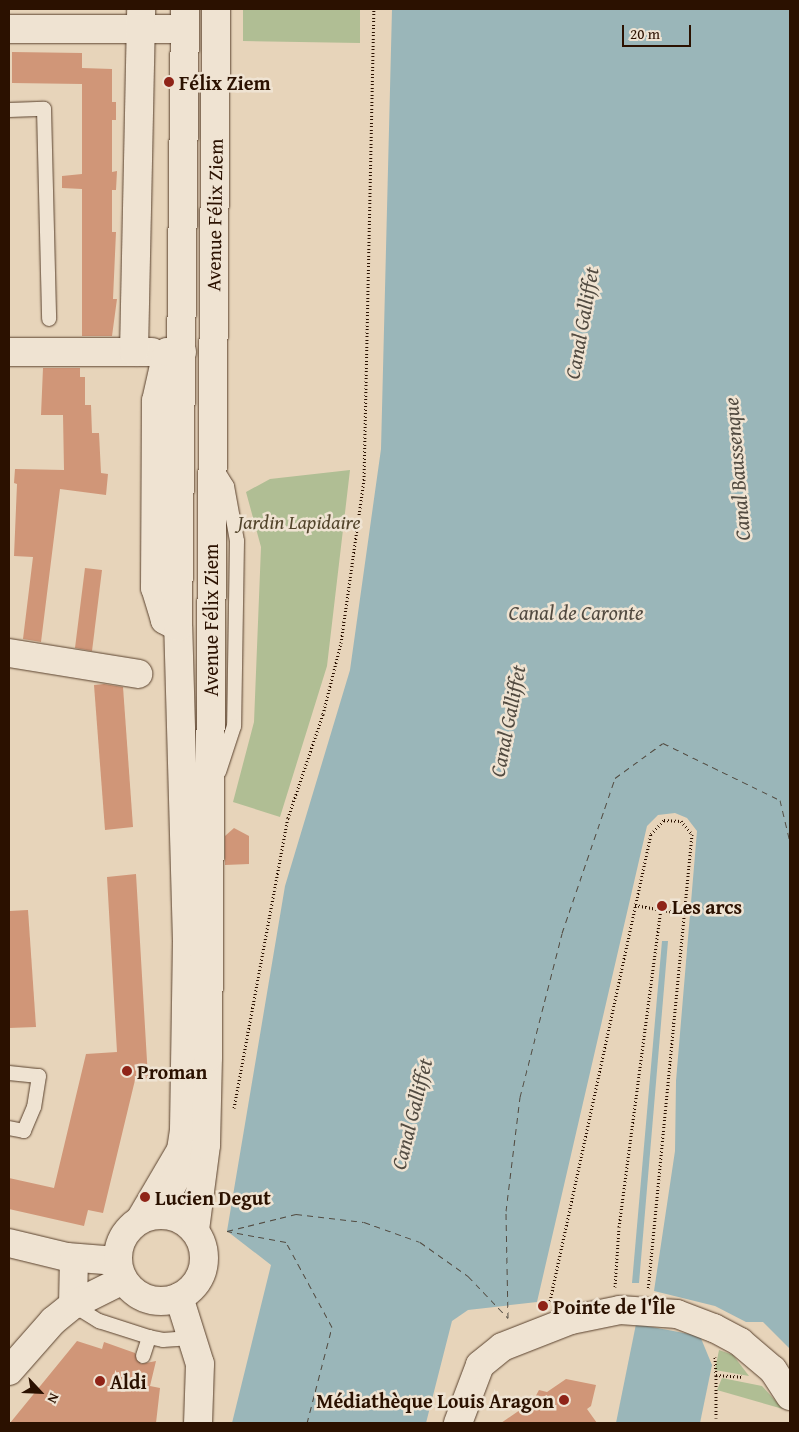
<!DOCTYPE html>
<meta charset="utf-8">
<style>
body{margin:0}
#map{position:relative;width:799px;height:1432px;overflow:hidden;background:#e7d4ba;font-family:"Gentium Book Plus",serif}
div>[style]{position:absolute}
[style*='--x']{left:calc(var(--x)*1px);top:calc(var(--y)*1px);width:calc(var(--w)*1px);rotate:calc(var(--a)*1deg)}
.green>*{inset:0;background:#b0be94}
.water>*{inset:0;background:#9ab6b9}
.ferry>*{height:1px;margin-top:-0.5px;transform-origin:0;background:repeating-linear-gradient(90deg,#524b41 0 6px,transparent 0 11px)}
.building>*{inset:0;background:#d09678}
.path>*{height:3px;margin-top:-1.5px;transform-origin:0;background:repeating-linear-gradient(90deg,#2b1100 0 1px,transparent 0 3.5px)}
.roads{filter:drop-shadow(0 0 1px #5a422e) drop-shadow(0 0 1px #5a422e)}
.lane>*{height:14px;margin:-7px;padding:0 7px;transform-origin:7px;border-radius:7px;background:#efe3d2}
.street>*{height:28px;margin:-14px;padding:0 14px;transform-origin:14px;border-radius:14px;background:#efe3d2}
.secondary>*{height:28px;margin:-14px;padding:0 14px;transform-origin:14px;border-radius:14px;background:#efe3d2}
.secondary>.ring{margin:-14px;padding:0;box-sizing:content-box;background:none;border:28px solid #efe3d2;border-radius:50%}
.dots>*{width:14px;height:14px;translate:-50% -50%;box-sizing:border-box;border:2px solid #efe3d2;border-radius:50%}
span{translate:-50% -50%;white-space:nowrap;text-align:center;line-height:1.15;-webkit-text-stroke:5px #efe3d2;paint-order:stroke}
.poi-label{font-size:20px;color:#2b1100;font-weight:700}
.left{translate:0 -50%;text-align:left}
.right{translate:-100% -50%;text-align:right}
.street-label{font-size:20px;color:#2b1100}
.park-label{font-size:20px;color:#53452c;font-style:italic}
.water-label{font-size:21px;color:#524b41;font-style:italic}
.frame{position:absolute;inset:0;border:10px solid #2b1100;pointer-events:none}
.north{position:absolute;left:15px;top:1367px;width:50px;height:50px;-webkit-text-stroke:4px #efe3d2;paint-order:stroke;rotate:115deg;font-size:14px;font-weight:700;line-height:20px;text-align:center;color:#2b1100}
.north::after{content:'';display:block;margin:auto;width:18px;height:22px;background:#2b1100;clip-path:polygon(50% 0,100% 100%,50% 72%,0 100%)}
.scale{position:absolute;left:622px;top:25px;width:69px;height:22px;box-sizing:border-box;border:2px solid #2b1100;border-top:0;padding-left:6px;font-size:15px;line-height:18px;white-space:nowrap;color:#2b1100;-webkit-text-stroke:4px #efe3d2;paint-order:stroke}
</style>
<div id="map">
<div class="green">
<i style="clip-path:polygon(243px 9px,360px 9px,360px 43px,243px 41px)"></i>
<i style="clip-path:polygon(350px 470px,327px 666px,280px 817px,233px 802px,254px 722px,261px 547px,246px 492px,270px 479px)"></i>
<i style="clip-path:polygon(719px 1350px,733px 1355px,749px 1376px,715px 1370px)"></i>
<i style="clip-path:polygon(722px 1378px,762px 1386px,783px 1409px,717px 1390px)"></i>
</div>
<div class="water">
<i style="clip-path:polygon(392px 9px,790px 9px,790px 1349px,763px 1322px,746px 1322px,715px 1306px,654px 1291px,675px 1151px,676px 1081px,697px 831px,687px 818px,675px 813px,658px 815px,647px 826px,537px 1302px,468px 1310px,452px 1321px,426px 1423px,232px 1423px,271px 1265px,227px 1231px,285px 886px,350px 670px,381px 449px)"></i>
<i style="clip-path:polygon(662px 941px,668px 941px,639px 1283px,632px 1283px)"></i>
<i style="clip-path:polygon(636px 1324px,700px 1336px,712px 1365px,700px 1423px,616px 1423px)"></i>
</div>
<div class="ferry">
<i style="--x:307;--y:1423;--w:99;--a:-75.4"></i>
<i style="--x:332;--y:1327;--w:97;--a:-118.4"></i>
<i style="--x:286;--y:1242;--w:60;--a:-169.4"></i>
<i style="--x:227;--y:1231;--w:71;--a:-13.8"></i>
<i style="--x:296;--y:1214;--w:68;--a:6.7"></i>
<i style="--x:364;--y:1222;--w:59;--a:19.7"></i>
<i style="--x:420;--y:1242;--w:59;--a:35.3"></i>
<i style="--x:468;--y:1276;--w:58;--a:46.4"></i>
<i style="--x:508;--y:1318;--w:107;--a:-91.1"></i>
<i style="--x:506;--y:1211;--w:115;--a:-83"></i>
<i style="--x:520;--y:1097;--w:169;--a:-75.6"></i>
<i style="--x:562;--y:933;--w:164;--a:-71.1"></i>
<i style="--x:615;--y:778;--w:59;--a:-36.1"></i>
<i style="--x:663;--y:743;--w:130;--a:26"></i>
<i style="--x:780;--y:800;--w:43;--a:76.6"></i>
</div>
<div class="building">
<i style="clip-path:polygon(12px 52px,82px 53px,82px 68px,112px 69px,112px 102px,116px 102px,116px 120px,112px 120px,112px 172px,117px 171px,116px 190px,112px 190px,112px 232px,116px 232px,113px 299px,117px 299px,112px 336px,82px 336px,82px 189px,62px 188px,62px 176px,82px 174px,82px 84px,12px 83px)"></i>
<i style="clip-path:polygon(43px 368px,80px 368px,80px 377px,85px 377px,85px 405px,91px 405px,92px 433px,99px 433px,101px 473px,108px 474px,106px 495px,60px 489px,41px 642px,23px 639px,33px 557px,14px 556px,17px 484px,14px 483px,15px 469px,64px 470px,63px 415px,41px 415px)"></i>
<i style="clip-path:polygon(85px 568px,102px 570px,92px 651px,75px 648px)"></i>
<i style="clip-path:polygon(104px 684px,123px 687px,133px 827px,105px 830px,94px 685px)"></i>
<i style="clip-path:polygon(234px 828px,249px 836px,249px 864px,225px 865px,225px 836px)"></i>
<i style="clip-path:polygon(136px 874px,148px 1078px,135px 1080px,103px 1213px,88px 1210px,84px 1226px,9px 1209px,9px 1178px,54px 1188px,86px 1054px,117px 1052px,107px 877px)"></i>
<i style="clip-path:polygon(28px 910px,36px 1027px,9px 1028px,9px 911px)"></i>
<i style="clip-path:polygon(77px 1341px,102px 1349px,104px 1342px,135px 1353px,141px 1364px,156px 1361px,150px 1386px,160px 1388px,156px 1423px,10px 1423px)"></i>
<i style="clip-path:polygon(566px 1379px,596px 1385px,591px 1406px,587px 1409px,597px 1423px,501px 1423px,533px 1401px,539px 1390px,547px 1392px)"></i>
</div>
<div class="path">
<i style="--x:635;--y:905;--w:51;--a:10.2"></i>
<i style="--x:234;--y:1108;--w:295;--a:-79.5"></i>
<i style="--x:288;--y:818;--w:110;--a:-71.4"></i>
<i style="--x:323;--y:714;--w:73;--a:-75.8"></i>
<i style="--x:341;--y:643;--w:165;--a:-82"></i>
<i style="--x:364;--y:480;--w:471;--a:-88.8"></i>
<i style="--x:615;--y:1287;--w:60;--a:-86.2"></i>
<i style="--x:619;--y:1227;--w:320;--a:-82.5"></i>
<i style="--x:550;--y:1301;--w:478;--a:-77.8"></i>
<i style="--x:651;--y:834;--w:19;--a:-47"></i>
<i style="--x:664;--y:820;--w:17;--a:3"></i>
<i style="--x:681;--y:821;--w:17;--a:50"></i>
<i style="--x:692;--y:834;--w:456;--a:95.5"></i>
<i style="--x:715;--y:1357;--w:18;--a:87"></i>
<i style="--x:716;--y:1375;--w:26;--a:4"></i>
<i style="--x:716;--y:1418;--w:43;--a:-90"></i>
</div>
<div class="roads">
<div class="lane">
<i style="--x:9;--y:110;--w:35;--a:-2"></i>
<i style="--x:44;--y:109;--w:210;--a:88.6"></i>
<i style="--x:217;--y:470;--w:19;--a:58"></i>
<i style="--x:227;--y:486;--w:56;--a:79.7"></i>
<i style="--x:237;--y:541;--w:185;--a:90.9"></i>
<i style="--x:234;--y:726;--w:48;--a:108.1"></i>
<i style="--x:9;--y:1073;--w:30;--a:6"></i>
<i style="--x:39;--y:1076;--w:31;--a:99"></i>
<i style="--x:34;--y:1107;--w:26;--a:113"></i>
<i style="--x:24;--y:1131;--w:15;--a:-169"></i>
<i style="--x:123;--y:1235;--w:101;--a:-59.6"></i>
<i style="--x:73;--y:1305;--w:31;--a:32"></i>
<i style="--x:99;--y:1321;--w:52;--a:17.7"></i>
<i style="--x:149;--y:1337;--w:14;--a:12"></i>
<i style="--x:163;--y:1340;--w:31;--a:-4"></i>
<i style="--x:143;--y:1356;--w:20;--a:-72"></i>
</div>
<div class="street">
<i style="--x:9;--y:29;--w:176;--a:0"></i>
<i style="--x:9;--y:352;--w:143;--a:0"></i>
<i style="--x:134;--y:352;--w:343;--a:-88.8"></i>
<i style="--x:9;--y:653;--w:131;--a:9.2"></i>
<i style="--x:9;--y:1243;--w:60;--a:13.6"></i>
<i style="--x:67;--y:1257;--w:50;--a:4.6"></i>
<i style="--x:73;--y:1305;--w:47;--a:-88.8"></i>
<i style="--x:9;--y:1371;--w:67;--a:-48.7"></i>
<i style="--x:53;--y:1321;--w:26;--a:-39"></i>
<i style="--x:73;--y:1305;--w:56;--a:-26.6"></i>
<i style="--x:458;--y:1423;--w:62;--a:-69.2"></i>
<i style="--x:480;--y:1365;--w:28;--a:-39"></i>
<i style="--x:502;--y:1347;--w:74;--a:-21.4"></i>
<i style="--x:571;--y:1320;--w:50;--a:-11.5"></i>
<i style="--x:620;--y:1310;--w:57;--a:4"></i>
<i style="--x:677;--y:1314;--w:40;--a:21"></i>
<i style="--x:714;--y:1328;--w:30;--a:28"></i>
<i style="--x:740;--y:1342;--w:43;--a:40.3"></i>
<i style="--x:773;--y:1370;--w:31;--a:57"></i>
</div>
<div class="secondary">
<i style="--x:178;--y:627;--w:15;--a:-152"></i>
<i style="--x:165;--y:620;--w:34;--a:-107"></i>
<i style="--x:155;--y:588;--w:187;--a:-89.7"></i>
<i style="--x:156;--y:401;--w:50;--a:-77.3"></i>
<i style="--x:167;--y:352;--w:15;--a:0"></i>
<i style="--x:157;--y:1214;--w:43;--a:-62.2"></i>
<i style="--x:177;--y:1176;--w:47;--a:-81.3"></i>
<i style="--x:184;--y:1130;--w:188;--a:-89.1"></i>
<i style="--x:187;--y:942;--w:315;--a:-91.6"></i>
<i style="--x:178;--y:627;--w:618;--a:-89.35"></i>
<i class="ring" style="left:118px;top:1215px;width:58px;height:58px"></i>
<i style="--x:195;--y:1230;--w:86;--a:-82.6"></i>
<i style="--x:206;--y:1145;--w:88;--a:-88.7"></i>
<i style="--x:208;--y:1057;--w:1048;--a:-89.56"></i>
<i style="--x:179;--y:1297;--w:70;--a:72.6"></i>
<i style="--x:200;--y:1364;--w:59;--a:91.9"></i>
</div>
</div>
<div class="dots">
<i style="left:169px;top:82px;background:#8f2418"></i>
<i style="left:662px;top:906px;background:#8f2418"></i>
<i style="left:127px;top:1071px;background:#8f2418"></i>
<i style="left:145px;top:1197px;background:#8f2418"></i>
<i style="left:543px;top:1306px;background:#8f2418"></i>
<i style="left:100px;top:1381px;background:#8f2418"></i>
<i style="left:564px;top:1400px;background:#8f2418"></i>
</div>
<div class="poi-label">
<span class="left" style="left:179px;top:82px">Félix Ziem</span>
<span class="left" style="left:672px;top:906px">Les arcs</span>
<span class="left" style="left:137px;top:1071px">Proman</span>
<span class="left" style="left:155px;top:1197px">Lucien Degut</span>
<span class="left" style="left:553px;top:1306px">Pointe de l'Île</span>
<span class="left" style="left:110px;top:1381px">Aldi</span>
<span class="right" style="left:554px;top:1400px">Médiathèque Louis Aragon</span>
</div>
<div class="street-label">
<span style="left:214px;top:215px;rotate:-89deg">Avenue Félix Ziem</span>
<span style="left:210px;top:620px;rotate:-90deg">Avenue Félix Ziem</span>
</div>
<div class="park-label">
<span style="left:299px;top:521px">Jardin Lapidaire</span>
</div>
<div class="water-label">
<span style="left:582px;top:323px;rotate:-80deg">Canal Galliffet</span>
<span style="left:737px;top:469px;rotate:-95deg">Canal Baussenque</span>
<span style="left:576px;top:613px">Canal de Caronte</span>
<span style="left:508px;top:721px;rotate:-79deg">Canal Galliffet</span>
<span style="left:412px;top:1114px;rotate:-76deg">Canal Galliffet</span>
</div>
<div class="frame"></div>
<div class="north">N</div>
<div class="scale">20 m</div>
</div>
